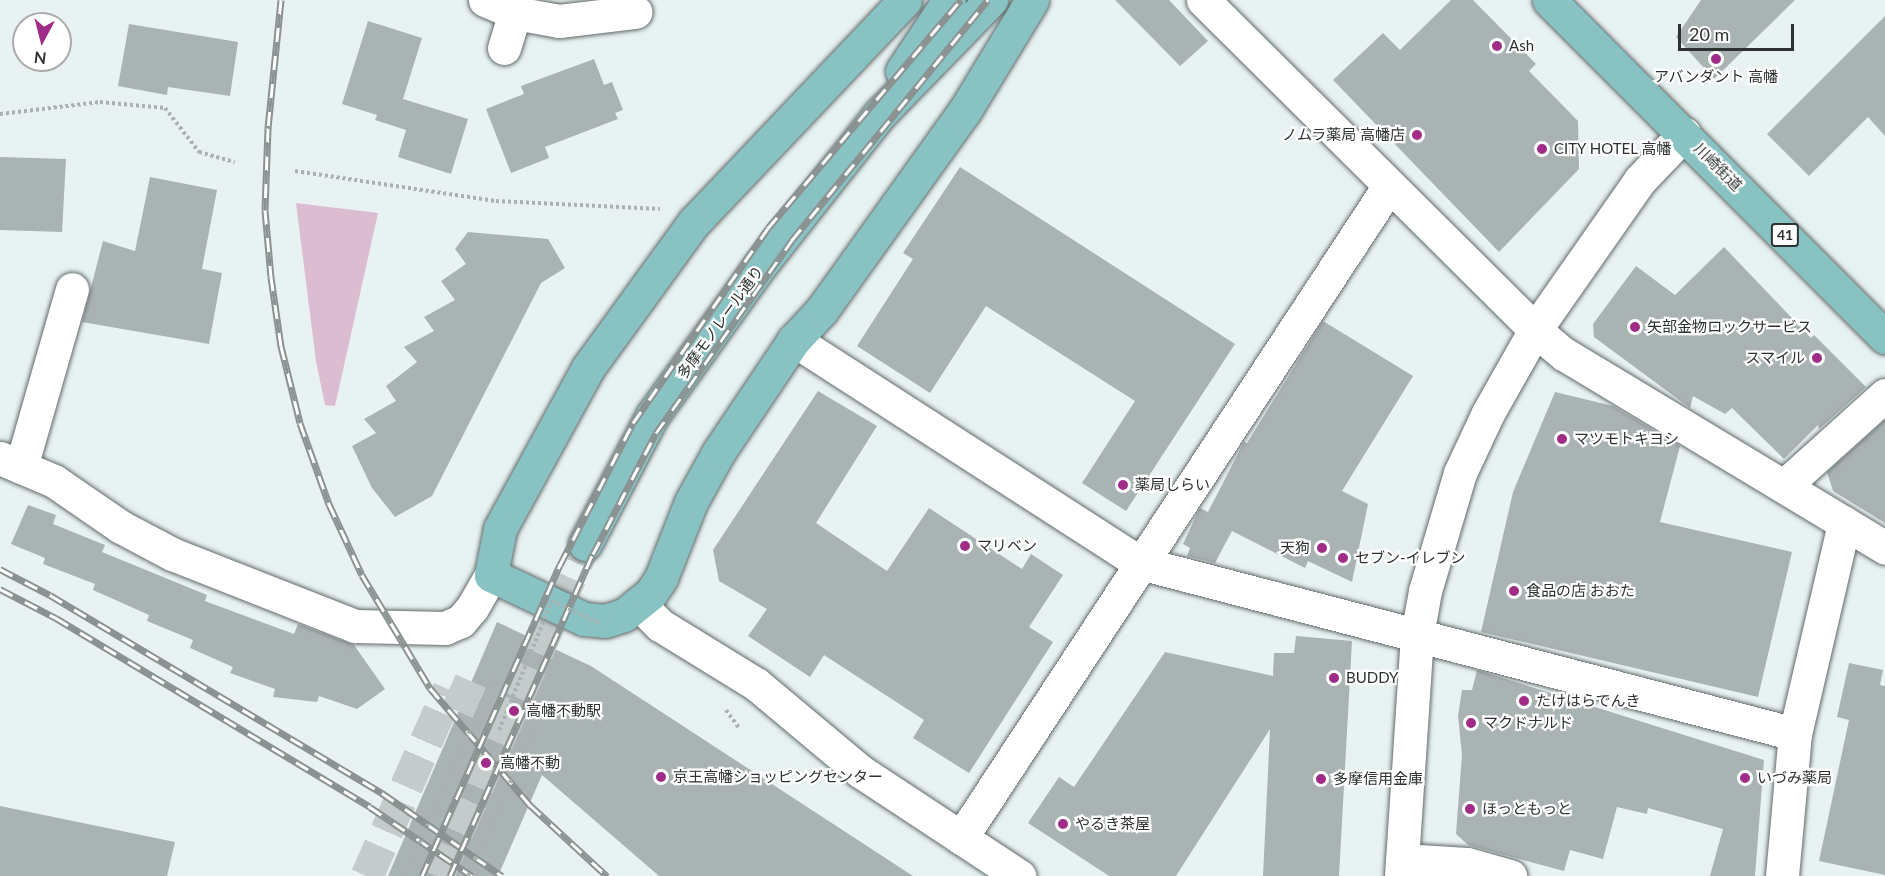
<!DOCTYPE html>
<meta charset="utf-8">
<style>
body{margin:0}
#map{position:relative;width:1885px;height:876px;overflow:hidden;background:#e8f2f2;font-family:Lato,"Noto Sans JP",sans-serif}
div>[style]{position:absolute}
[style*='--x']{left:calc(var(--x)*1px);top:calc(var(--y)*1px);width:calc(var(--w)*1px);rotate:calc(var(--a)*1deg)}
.green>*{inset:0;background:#dbbcd1}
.building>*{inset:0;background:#aab3b3}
.minor-tunnel>*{height:33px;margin-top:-16.5px;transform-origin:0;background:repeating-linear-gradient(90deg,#c3cbcb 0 33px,transparent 0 49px)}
.major-tunnel>*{height:33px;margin-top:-16.5px;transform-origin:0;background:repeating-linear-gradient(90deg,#c3cbcb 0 33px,transparent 0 49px)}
.path>*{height:4px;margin-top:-2px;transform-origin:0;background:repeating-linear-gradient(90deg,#a9b1b1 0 3px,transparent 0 6px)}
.roads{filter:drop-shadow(0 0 2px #626a6a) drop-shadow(0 0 2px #626a6a)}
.minor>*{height:33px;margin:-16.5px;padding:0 16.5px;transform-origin:16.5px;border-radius:16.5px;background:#fff}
.major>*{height:33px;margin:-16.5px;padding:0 16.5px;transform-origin:16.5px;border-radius:16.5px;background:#89c2c3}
.rail>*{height:7px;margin-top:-3.5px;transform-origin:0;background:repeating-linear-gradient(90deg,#fff 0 14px,#8b9292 0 28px);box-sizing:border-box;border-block:2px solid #8b9292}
.path-bridge>*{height:4px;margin-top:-2px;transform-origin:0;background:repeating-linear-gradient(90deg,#a9b1b1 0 3px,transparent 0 6px)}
.dots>*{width:16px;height:16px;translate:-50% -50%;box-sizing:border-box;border:3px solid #fff;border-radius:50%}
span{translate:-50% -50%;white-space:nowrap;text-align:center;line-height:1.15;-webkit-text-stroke:4.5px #fff;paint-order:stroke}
.shield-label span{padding:2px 4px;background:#fff;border:2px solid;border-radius:4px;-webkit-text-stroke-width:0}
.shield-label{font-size:14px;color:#2d3131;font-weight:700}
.poi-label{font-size:15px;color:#2d3131}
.left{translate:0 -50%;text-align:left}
.right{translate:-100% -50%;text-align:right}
.street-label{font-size:15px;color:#2d3131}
.north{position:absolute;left:12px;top:12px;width:60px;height:60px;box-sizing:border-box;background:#fff;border:2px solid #abadad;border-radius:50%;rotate:187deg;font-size:16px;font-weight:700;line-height:24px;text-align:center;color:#2d3131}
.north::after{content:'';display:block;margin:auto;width:21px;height:27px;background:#a02c87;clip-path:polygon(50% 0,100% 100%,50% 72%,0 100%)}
.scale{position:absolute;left:1678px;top:24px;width:116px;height:27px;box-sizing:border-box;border:3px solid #2d3131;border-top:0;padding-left:8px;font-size:18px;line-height:21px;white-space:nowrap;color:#2d3131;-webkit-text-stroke:4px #fff;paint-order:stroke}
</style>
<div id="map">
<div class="green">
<i style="clip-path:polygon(296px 203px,378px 213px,335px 406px,325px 405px,316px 361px)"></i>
</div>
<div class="building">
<i style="clip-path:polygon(1115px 0,1169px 0,1208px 41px,1180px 66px)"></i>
<i style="clip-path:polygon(1451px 0,1473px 0,1536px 64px,1529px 71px,1578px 121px,1579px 169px,1499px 252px,1333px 80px,1383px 33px,1400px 50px)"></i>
<i style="clip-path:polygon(1701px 0,1795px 0,1714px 79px,1676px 37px)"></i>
<i style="clip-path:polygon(1885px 16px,1885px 136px,1868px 117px,1809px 176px,1767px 134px)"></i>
<i style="clip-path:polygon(368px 21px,422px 38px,403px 99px,468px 119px,451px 174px,398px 157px,406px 130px,375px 120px,377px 115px,342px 104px)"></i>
<i style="clip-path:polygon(129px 24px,238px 42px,230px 96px,168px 87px,167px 95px,118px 86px)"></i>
<i style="clip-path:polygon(594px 59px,604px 85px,612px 82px,623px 110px,615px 113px,618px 119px,545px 147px,549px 158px,511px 173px,486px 109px,524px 94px,521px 86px)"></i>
<i style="clip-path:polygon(0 157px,66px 159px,62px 232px,0 230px)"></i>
<i style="clip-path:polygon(960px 167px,1235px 344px,1126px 511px,1082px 483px,1135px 401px,986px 306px,930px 393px,857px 346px,913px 259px,903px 253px)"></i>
<i style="clip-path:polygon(150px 177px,217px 190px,202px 269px,222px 273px,209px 344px,82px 322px,103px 241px,135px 251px)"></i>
<i style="clip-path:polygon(468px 232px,548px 239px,565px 268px,541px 283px,432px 496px,395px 517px,372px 488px,352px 446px,376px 433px,364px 419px,396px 401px,386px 386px,417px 362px,404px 347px,434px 331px,424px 317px,455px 300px,441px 281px,466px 264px,455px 249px)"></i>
<i style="clip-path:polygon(1724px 247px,1811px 338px,1814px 335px,1866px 387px,1819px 429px,1818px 425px,1784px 459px,1732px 408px,1725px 414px,1693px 396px,1690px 408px,1594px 337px,1593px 324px,1636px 266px,1675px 295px)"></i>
<i style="clip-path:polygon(1323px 321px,1413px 376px,1342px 491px,1368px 504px,1352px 582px,1308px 561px,1305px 568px,1232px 531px,1215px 563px,1187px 556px,1190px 548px,1183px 544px,1200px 508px,1208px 512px,1244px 442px,1247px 443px)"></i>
<i style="clip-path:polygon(818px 391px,877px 426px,816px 523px,887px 571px,929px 508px,1022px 569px,1031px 554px,1063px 575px,1029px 627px,1053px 642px,969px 773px,913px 738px,924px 720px,824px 655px,810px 677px,748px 636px,767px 609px,719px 581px,713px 550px)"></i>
<i style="clip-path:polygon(1555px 392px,1613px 406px,1680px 446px,1660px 522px,1792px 552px,1758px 697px,1481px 632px,1513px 492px)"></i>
<i style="clip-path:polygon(1885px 420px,1885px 523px,1833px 491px,1827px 472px)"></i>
<i style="clip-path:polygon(28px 505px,56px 515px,53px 524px,105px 545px,102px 552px,207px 595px,205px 601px,294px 634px,298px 624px,354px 645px,385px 689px,357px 709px,319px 696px,317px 702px,273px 697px,275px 689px,230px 673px,233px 667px,190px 648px,193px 640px,147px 621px,149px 615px,93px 590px,95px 584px,43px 564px,45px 558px,11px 544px)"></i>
<i style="clip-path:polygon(497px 622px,591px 666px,913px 876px,659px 876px,542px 775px,498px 876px,388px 876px)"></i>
<i style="clip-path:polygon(1296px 636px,1352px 641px,1339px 876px,1263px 876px,1270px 729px,1176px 876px,1109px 876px,1028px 823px,1059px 777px,1074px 787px,1165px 652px,1273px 676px,1274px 653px,1294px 653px)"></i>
<i style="clip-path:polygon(1849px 663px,1883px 670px,1880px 685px,1885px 686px,1885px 875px,1819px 861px,1849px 720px,1837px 717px)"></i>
<i style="clip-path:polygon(1477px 670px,1764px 760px,1755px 876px,1710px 876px,1723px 829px,1648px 808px,1647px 814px,1617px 807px,1603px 859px,1570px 850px,1564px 871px,1468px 845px,1456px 834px,1462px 755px,1458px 716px,1462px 690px,1472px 690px)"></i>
<i style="clip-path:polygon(0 806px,175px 842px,167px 876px,0 876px)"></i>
</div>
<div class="minor-tunnel">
<i style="--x:367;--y:876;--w:204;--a:-66.3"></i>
<i style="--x:449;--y:689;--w:62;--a:23.7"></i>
</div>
<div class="major-tunnel">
<i style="--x:437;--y:876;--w:363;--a:-66"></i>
</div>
<div class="path">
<i style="--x:0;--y:114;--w:101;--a:-6.8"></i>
<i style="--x:100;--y:102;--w:65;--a:5.3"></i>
<i style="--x:165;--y:108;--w:56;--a:52.3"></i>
<i style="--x:199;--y:152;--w:37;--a:16"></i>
<i style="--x:295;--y:171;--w:203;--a:8.5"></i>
<i style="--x:496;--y:201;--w:164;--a:2.8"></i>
<i style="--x:726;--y:710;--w:22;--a:54"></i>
</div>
<div class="roads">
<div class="minor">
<i style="--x:485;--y:0;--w:33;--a:23"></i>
<i style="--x:515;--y:13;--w:45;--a:10.3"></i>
<i style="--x:559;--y:21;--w:77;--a:-6.8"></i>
<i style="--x:1203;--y:0;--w:468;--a:44.8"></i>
<i style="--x:1535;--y:330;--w:38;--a:40"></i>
<i style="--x:1564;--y:354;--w:375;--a:31.1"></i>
<i style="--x:504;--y:48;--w:37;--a:-73"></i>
<i style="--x:794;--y:340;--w:412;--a:32.8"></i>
<i style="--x:1140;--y:563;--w:677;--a:14.63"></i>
<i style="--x:0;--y:458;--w:59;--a:23.1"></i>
<i style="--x:54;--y:481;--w:81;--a:34.5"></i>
<i style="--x:121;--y:527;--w:58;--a:27.9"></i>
<i style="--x:172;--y:554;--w:197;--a:21.5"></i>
<i style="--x:355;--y:626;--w:90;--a:1.3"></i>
<i style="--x:445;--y:628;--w:17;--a:-24"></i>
<i style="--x:461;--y:621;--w:17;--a:-50"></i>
<i style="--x:472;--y:608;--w:38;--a:-60"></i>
<i style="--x:21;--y:467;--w:185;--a:-74"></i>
<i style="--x:1784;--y:486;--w:136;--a:-42"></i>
<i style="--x:639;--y:604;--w:30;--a:45"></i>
<i style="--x:660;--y:625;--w:113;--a:31.6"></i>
<i style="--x:756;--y:684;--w:136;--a:39.9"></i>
<i style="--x:860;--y:771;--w:191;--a:33.4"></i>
<i style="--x:961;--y:838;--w:780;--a:-56.72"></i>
<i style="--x:1402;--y:860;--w:65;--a:3.5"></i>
<i style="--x:1467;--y:864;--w:45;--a:15.6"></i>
<i style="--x:1401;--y:876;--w:241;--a:-86.2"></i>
<i style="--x:1417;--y:636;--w:46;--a:-79.9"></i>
<i style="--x:1425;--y:591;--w:123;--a:-73.5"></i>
<i style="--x:1460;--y:473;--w:66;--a:-65"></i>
<i style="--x:1488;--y:413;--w:95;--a:-60.5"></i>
<i style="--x:1535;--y:330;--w:183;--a:-55"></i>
<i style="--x:1640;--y:180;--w:64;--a:-46.3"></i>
<i style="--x:1782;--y:876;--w:143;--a:-84.8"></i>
<i style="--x:1795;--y:734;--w:217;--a:-76.9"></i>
</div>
<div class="major">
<i style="--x:905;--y:0;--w:306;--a:133.5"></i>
<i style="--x:694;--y:222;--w:180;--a:126"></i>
<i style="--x:588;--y:368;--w:183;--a:118.7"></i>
<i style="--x:500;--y:529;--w:47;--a:101.1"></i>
<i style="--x:491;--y:575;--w:103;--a:25.3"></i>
<i style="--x:584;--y:619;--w:21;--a:5"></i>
<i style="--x:605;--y:621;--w:20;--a:-18"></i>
<i style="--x:624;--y:615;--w:35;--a:-39"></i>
<i style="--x:651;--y:593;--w:18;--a:-56"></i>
<i style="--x:661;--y:578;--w:82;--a:-68.5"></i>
<i style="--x:691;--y:502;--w:56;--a:-61.1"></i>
<i style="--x:718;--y:453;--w:136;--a:-56.1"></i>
<i style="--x:794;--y:340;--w:41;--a:-47"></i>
<i style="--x:822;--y:310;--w:244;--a:-54.4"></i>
<i style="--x:964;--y:112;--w:131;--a:-58.7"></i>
<i style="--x:1549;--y:0;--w:476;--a:45.1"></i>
<i style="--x:902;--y:71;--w:85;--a:-56.5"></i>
<i style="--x:585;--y:544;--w:144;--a:-62.4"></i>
<i style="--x:652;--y:416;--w:183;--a:-54.3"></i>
<i style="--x:759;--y:267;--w:194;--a:-51.7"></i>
<i style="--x:879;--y:115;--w:161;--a:-45.8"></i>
</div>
</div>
<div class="rail">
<i style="--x:281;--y:0;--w:129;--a:95.8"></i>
<i style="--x:268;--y:128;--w:82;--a:92.1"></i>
<i style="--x:265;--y:210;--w:67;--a:84.9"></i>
<i style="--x:271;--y:277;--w:70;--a:81.8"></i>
<i style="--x:281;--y:346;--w:79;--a:76.1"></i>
<i style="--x:300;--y:423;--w:86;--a:70.3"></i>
<i style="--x:329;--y:504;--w:78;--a:65.1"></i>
<i style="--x:362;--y:575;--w:132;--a:59"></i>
<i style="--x:430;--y:688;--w:154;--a:49.5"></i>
<i style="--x:530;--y:805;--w:105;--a:42.7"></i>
<i style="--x:0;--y:569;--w:56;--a:27.5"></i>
<i style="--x:50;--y:595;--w:387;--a:30.8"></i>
<i style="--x:382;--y:793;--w:146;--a:34.7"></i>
<i style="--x:0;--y:589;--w:63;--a:27.4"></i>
<i style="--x:56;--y:618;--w:366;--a:31"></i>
<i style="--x:370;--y:807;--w:123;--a:34.1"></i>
<i style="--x:422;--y:876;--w:340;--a:-66.1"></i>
<i style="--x:560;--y:565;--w:160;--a:-62.8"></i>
<i style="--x:633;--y:423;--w:237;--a:-55.3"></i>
<i style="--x:768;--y:228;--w:299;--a:-49.8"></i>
<i style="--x:450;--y:876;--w:352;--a:-66.1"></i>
<i style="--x:593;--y:554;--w:136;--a:-62.5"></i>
<i style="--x:656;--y:433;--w:236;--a:-54.8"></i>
<i style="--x:792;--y:240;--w:310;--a:-50.8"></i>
</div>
<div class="path-bridge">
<i style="--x:499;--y:730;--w:139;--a:-67.7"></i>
<i style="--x:552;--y:601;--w:54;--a:25.1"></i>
<i style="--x:405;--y:876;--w:220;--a:-66.1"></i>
<i style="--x:468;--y:876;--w:191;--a:-65.9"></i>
</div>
<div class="dots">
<i style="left:1497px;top:46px;background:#a02c87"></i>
<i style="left:1716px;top:59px;background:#a02c87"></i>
<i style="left:1417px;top:135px;background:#a02c87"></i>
<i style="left:1542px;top:149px;background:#a02c87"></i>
<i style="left:1635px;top:327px;background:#a02c87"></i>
<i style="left:1817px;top:358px;background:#a02c87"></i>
<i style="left:1562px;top:439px;background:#a02c87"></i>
<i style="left:1123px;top:485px;background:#a02c87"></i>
<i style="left:965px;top:546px;background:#a02c87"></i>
<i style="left:1322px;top:548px;background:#a02c87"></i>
<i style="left:1343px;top:558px;background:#a02c87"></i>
<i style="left:1514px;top:591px;background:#a02c87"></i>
<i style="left:1334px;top:678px;background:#a02c87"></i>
<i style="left:1524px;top:701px;background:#a02c87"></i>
<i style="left:514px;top:711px;background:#a02c87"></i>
<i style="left:1471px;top:723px;background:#a02c87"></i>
<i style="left:486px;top:763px;background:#a02c87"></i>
<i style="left:661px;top:777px;background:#a02c87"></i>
<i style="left:1745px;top:778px;background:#a02c87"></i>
<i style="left:1321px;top:779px;background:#a02c87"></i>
<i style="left:1470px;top:809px;background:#a02c87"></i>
<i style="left:1063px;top:824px;background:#a02c87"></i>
</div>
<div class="shield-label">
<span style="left:1785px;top:235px">41</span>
</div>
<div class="poi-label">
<span class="left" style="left:1509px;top:46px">Ash</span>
<span style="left:1716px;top:77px">アバンダント 高幡</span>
<span class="right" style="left:1405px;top:135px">ノムラ薬局 高幡店</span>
<span class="left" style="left:1554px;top:149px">CITY HOTEL 高幡</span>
<span class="left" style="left:1647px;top:327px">矢部金物ロックサービス</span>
<span class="right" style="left:1805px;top:358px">スマイル</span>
<span class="left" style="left:1574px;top:439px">マツモトキヨシ</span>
<span class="left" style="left:1135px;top:485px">薬局しらい</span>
<span class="left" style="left:977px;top:546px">マリベン</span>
<span class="right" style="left:1310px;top:548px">天狗</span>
<span class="left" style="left:1355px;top:558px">セブン-イレブン</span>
<span class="left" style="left:1526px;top:591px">食品の店 おおた</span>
<span class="left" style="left:1346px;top:678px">BUDDY</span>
<span class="left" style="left:1536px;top:701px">たけはらでんき</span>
<span class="left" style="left:526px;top:711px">高幡不動駅</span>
<span class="left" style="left:1483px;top:723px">マクドナルド</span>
<span class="left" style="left:500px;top:763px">高幡不動</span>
<span class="left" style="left:673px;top:777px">京王高幡ショッピングセンター</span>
<span class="left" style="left:1757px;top:778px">いづみ薬局</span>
<span class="left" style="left:1333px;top:779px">多摩信用金庫</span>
<span class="left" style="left:1482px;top:809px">ほっともっと</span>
<span class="left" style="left:1075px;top:824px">やるき茶屋</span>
</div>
<div class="street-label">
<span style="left:1718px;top:167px;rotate:45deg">川崎街道</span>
<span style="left:720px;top:322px;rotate:-54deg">多摩モノレール通り</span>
</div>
<div class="north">N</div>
<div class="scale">20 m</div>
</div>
